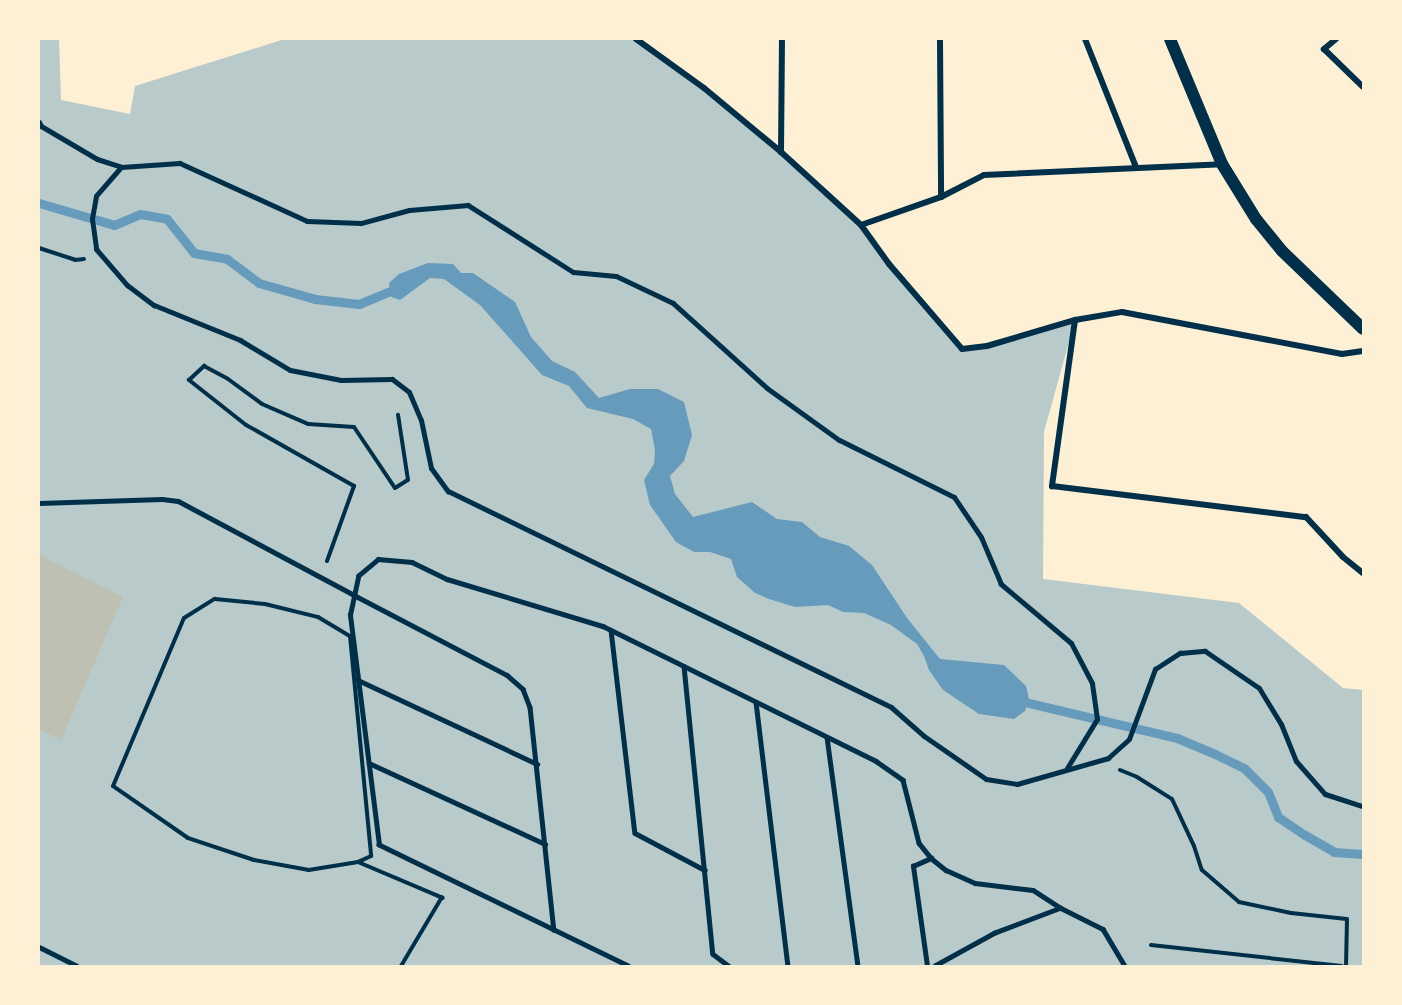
<!DOCTYPE html>
<style>
body{margin:0}
#map{position:relative;width:1402px;height:1005px;overflow:hidden;background:#fdf0d5;font-family:"IBM Plex Sans",sans-serif}
div>[style]{position:absolute}
[style*='--x']{left:calc(var(--x)*1px);top:calc(var(--y)*1px);width:calc(var(--w)*1px);rotate:calc(var(--a)*1deg)}
.green>*{inset:0;background:#b9caca}
.water>*{inset:0;background:#669bbc}
.stream>*{height:9px;margin:-4.5px;padding:0 4.5px;transform-origin:4.5px;border-radius:4.5px;background:#669bbc}
.building>*{inset:0;background:#bec0b2}
.path>*{height:4px;margin:-2px;padding:0 2px;transform-origin:2px;border-radius:2px;background:#003049}
.service>*{height:4.5px;margin:-2.25px;padding:0 2.25px;transform-origin:2.25px;border-radius:2.25px;background:#003049}
.pedestrian>*{height:5px;margin:-2.5px;padding:0 2.5px;transform-origin:2.5px;border-radius:2.5px;background:#003049}
.minor>*{height:6px;margin:-3px;padding:0 3px;transform-origin:3px;border-radius:3px;background:#003049}
.secondary>*{height:12px;margin:-6px;padding:0 6px;transform-origin:6px;border-radius:6px;background:#003049}
span{translate:-50% -50%;white-space:nowrap;text-align:center;line-height:1.15;-webkit-text-stroke:4.5px #fdf0d5;paint-order:stroke}
.frame{position:absolute;inset:0;border:40px solid #fdf0d5;pointer-events:none}
</style>
<div id="map">
<div class="green">
<i style="clip-path:polygon(39px 39px,59px 39px,61px 100px,130px 114px,135px 86px,285px 39px,636px 39px,704px 88px,861px 225px,962px 349px,987px 346px,1075px 320px,1044px 432px,1043px 579px,1239px 603px,1343px 688px,1363px 690px,1363px 966px,39px 966px)"></i>
</div>
<div class="water">
<i style="clip-path:polygon(428px 263px,453px 264px,461px 273px,473px 273px,515px 302px,531px 337px,552px 361px,575px 372px,599px 398px,630px 389px,658px 389px,684px 402px,692px 435px,684px 461px,670px 476px,675px 494px,693px 517px,752px 502px,777px 519px,802px 522px,820px 537px,849px 546px,872px 565px,907px 618px,940px 659px,1004px 665px,1026px 686px,1029px 699px,1025px 711px,1014px 719px,979px 714px,943px 690px,929px 670px,924px 656px,917px 644px,891px 625px,864px 613px,843px 612px,828px 605px,795px 607px,769px 599px,755px 593px,737px 577px,731px 559px,710px 552px,694px 552px,676px 542px,650px 505px,644px 480px,654px 464px,655px 450px,651px 429px,633px 419px,587px 408px,569px 386px,542px 375px,480px 305px,444px 279px,430px 278px,400px 300px,391px 297px,389px 283px,399px 274px)"></i>
</div>
<div class="stream">
<i style="--x:39;--y:203;--w:78;--a:16.3"></i>
<i style="--x:114;--y:225;--w:28;--a:-23"></i>
<i style="--x:140;--y:214;--w:27;--a:10"></i>
<i style="--x:167;--y:219;--w:43;--a:51.5"></i>
<i style="--x:194;--y:253;--w:34;--a:10"></i>
<i style="--x:227;--y:259;--w:40;--a:37"></i>
<i style="--x:259;--y:283;--w:58;--a:15.9"></i>
<i style="--x:315;--y:299;--w:44;--a:6.5"></i>
<i style="--x:359;--y:304;--w:44;--a:-22.5"></i>
<i style="--x:1016;--y:700;--w:165;--a:13.3"></i>
<i style="--x:1177;--y:738;--w:41;--a:22.8"></i>
<i style="--x:1215;--y:754;--w:32;--a:26"></i>
<i style="--x:1244;--y:768;--w:34;--a:45"></i>
<i style="--x:1268;--y:792;--w:27;--a:68"></i>
<i style="--x:1278;--y:817;--w:32;--a:34"></i>
<i style="--x:1305;--y:835;--w:34;--a:30"></i>
<i style="--x:1334;--y:852;--w:29;--a:4"></i>
</div>
<div class="building">
<i style="clip-path:polygon(39px 555px,123px 597px,61px 740px,39px 729px)"></i>
</div>
<div class="path">
<i style="--x:39;--y:248;--w:38;--a:18"></i>
<i style="--x:75;--y:260;--w:9;--a:-6"></i>
<i style="--x:327;--y:561;--w:80;--a:-70.2"></i>
<i style="--x:354;--y:486;--w:124;--a:-150.5"></i>
<i style="--x:246;--y:425;--w:73;--a:-141.7"></i>
<i style="--x:189;--y:380;--w:21;--a:-43"></i>
<i style="--x:204;--y:366;--w:27;--a:28"></i>
<i style="--x:228;--y:379;--w:42;--a:36.3"></i>
<i style="--x:262;--y:404;--w:50;--a:23.5"></i>
<i style="--x:308;--y:424;--w:46;--a:3.7"></i>
<i style="--x:354;--y:427;--w:73;--a:56.1"></i>
<i style="--x:395;--y:488;--w:15;--a:-32"></i>
<i style="--x:408;--y:480;--w:66;--a:-98.7"></i>
<i style="--x:215;--y:599;--w:50;--a:5.7"></i>
<i style="--x:265;--y:604;--w:55;--a:13.8"></i>
<i style="--x:318;--y:617;--w:37;--a:31"></i>
<i style="--x:350;--y:636;--w:221;--a:84.5"></i>
<i style="--x:371;--y:856;--w:14;--a:155"></i>
<i style="--x:358;--y:862;--w:50;--a:170.7"></i>
<i style="--x:309;--y:870;--w:56;--a:-169.7"></i>
<i style="--x:254;--y:860;--w:70;--a:-161.6"></i>
<i style="--x:188;--y:838;--w:91;--a:-145.3"></i>
<i style="--x:113;--y:786;--w:182;--a:-67.1"></i>
<i style="--x:184;--y:618;--w:36;--a:-32"></i>
<i style="--x:1120;--y:770;--w:18;--a:22"></i>
<i style="--x:1137;--y:777;--w:41;--a:32.2"></i>
<i style="--x:1172;--y:799;--w:52;--a:64.9"></i>
<i style="--x:1194;--y:846;--w:25;--a:72"></i>
<i style="--x:1202;--y:870;--w:49;--a:40.9"></i>
<i style="--x:1239;--y:902;--w:53;--a:11.9"></i>
<i style="--x:1291;--y:913;--w:56;--a:6.1"></i>
<i style="--x:1347;--y:919;--w:47;--a:91.2"></i>
<i style="--x:358;--y:862;--w:92;--a:23"></i>
<i style="--x:1151;--y:945;--w:192;--a:6.3"></i>
<i style="--x:401;--y:966;--w:80;--a:-59.3"></i>
</div>
<div class="service">
<i style="--x:354;--y:595;--w:173;--a:27.6"></i>
<i style="--x:507;--y:675;--w:21;--a:41"></i>
<i style="--x:523;--y:689;--w:19;--a:69"></i>
<i style="--x:530;--y:707;--w:224;--a:83.9"></i>
<i style="--x:611;--y:630;--w:204;--a:83.3"></i>
<i style="--x:635;--y:833;--w:79;--a:27.9"></i>
<i style="--x:684;--y:666;--w:289;--a:84.3"></i>
<i style="--x:713;--y:954;--w:20;--a:37"></i>
<i style="--x:358;--y:680;--w:198;--a:25.1"></i>
<i style="--x:756;--y:702;--w:266;--a:83.1"></i>
<i style="--x:827;--y:737;--w:231;--a:82.3"></i>
<i style="--x:369;--y:763;--w:194;--a:24.7"></i>
<i style="--x:1061;--y:908;--w:47;--a:26.6"></i>
<i style="--x:1103;--y:929;--w:43;--a:59.3"></i>
<i style="--x:628;--y:966;--w:277;--a:-154.1"></i>
<i style="--x:379;--y:845;--w:232;--a:-97.2"></i>
<i style="--x:350;--y:615;--w:40;--a:-78"></i>
<i style="--x:358;--y:576;--w:26;--a:-40"></i>
<i style="--x:378;--y:559;--w:34;--a:5"></i>
<i style="--x:412;--y:562;--w:39;--a:26"></i>
<i style="--x:447;--y:579;--w:163;--a:16.8"></i>
<i style="--x:603;--y:626;--w:305;--a:26.3"></i>
<i style="--x:876;--y:761;--w:33;--a:35"></i>
<i style="--x:903;--y:780;--w:65;--a:75.7"></i>
<i style="--x:919;--y:843;--w:19;--a:51"></i>
<i style="--x:931;--y:858;--w:19;--a:39"></i>
<i style="--x:946;--y:870;--w:32;--a:24"></i>
<i style="--x:975;--y:883;--w:58;--a:6.9"></i>
<i style="--x:1033;--y:890;--w:33;--a:33"></i>
<i style="--x:1061;--y:908;--w:71;--a:159.3"></i>
<i style="--x:995;--y:933;--w:68;--a:151.2"></i>
<i style="--x:927;--y:966;--w:101;--a:-98"></i>
<i style="--x:913;--y:866;--w:20;--a:-24"></i>
</div>
<div class="pedestrian">
<i style="--x:39;--y:122;--w:4;--a:63"></i>
<i style="--x:41;--y:126;--w:65;--a:30.5"></i>
<i style="--x:97;--y:159;--w:25;--a:18"></i>
<i style="--x:39;--y:503;--w:123;--a:-1.9"></i>
<i style="--x:162;--y:499;--w:16;--a:7"></i>
<i style="--x:178;--y:501;--w:200;--a:28.1"></i>
<i style="--x:1067;--y:768;--w:57;--a:-58.5"></i>
<i style="--x:1097;--y:719;--w:36;--a:-98"></i>
<i style="--x:1092;--y:683;--w:45;--a:-117.7"></i>
<i style="--x:1071;--y:643;--w:92;--a:-139.9"></i>
<i style="--x:1001;--y:584;--w:51;--a:-113.1"></i>
<i style="--x:981;--y:537;--w:48;--a:-124"></i>
<i style="--x:954;--y:497;--w:128;--a:-153.6"></i>
<i style="--x:839;--y:440;--w:89;--a:-144.2"></i>
<i style="--x:767;--y:388;--w:127;--a:-137.9"></i>
<i style="--x:673;--y:303;--w:63;--a:-154.7"></i>
<i style="--x:616;--y:276;--w:43;--a:-174.7"></i>
<i style="--x:573;--y:272;--w:125;--a:-147.5"></i>
<i style="--x:468;--y:205;--w:59;--a:175.2"></i>
<i style="--x:409;--y:210;--w:50;--a:164.8"></i>
<i style="--x:361;--y:223;--w:54;--a:-177.9"></i>
<i style="--x:307;--y:221;--w:140;--a:-155.5"></i>
<i style="--x:180;--y:163;--w:59;--a:176.1"></i>
<i style="--x:121;--y:167;--w:38;--a:131"></i>
<i style="--x:96;--y:196;--w:23;--a:100"></i>
<i style="--x:92;--y:219;--w:30;--a:82"></i>
<i style="--x:96;--y:249;--w:48;--a:49.3"></i>
<i style="--x:127;--y:285;--w:34;--a:37"></i>
<i style="--x:154;--y:305;--w:93;--a:22.1"></i>
<i style="--x:240;--y:340;--w:58;--a:31"></i>
<i style="--x:290;--y:370;--w:52;--a:11.1"></i>
<i style="--x:341;--y:380;--w:51;--a:-1.1"></i>
<i style="--x:392;--y:379;--w:21;--a:37"></i>
<i style="--x:409;--y:392;--w:30;--a:67"></i>
<i style="--x:421;--y:420;--w:49;--a:78.2"></i>
<i style="--x:431;--y:468;--w:29;--a:54"></i>
<i style="--x:448;--y:491;--w:493;--a:26"></i>
<i style="--x:891;--y:707;--w:44;--a:41.3"></i>
<i style="--x:924;--y:736;--w:75;--a:34.7"></i>
<i style="--x:986;--y:779;--w:31;--a:9"></i>
<i style="--x:1017;--y:784;--w:95;--a:-15.9"></i>
<i style="--x:1108;--y:758;--w:28;--a:-42"></i>
<i style="--x:1129;--y:739;--w:75;--a:-69.6"></i>
<i style="--x:1155;--y:669;--w:30;--a:-33"></i>
<i style="--x:1180;--y:653;--w:25;--a:-5"></i>
<i style="--x:1205;--y:651;--w:65;--a:34.4"></i>
<i style="--x:1259;--y:688;--w:42;--a:58.6"></i>
<i style="--x:1281;--y:724;--w:40;--a:68"></i>
<i style="--x:1296;--y:761;--w:44;--a:48.7"></i>
<i style="--x:1325;--y:794;--w:40;--a:18"></i>
<i style="--x:39;--y:947;--w:42;--a:26.6"></i>
</div>
<div class="minor">
<i style="--x:636;--y:39;--w:84;--a:35.8"></i>
<i style="--x:704;--y:88;--w:100;--a:39.7"></i>
<i style="--x:781;--y:152;--w:108;--a:42.4"></i>
<i style="--x:861;--y:225;--w:48;--a:54.3"></i>
<i style="--x:889;--y:264;--w:112;--a:49.3"></i>
<i style="--x:962;--y:349;--w:25;--a:-7"></i>
<i style="--x:987;--y:346;--w:92;--a:-16.5"></i>
<i style="--x:1075;--y:320;--w:48;--a:-9.7"></i>
<i style="--x:1122;--y:312;--w:224;--a:10.8"></i>
<i style="--x:1342;--y:354;--w:21;--a:-8"></i>
<i style="--x:940;--y:39;--w:158;--a:89.6"></i>
<i style="--x:1085;--y:39;--w:138;--a:68.3"></i>
<i style="--x:1336;--y:39;--w:16;--a:140"></i>
<i style="--x:1324;--y:49;--w:54;--a:44.3"></i>
<i style="--x:781;--y:152;--w:113;--a:-89.5"></i>
<i style="--x:861;--y:225;--w:85;--a:-19.3"></i>
<i style="--x:941;--y:197;--w:48;--a:-27.1"></i>
<i style="--x:984;--y:175;--w:238;--a:-2.6"></i>
<i style="--x:1075;--y:320;--w:168;--a:97.9"></i>
<i style="--x:1052;--y:486;--w:256;--a:7"></i>
<i style="--x:1306;--y:517;--w:54;--a:47.2"></i>
<i style="--x:1343;--y:557;--w:26;--a:39"></i>
</div>
<div class="secondary">
<i style="--x:1170;--y:39;--w:135;--a:67.4"></i>
<i style="--x:1222;--y:164;--w:65;--a:58.3"></i>
<i style="--x:1256;--y:219;--w:41;--a:50.9"></i>
<i style="--x:1282;--y:251;--w:112;--a:43.9"></i>
</div>
<div class="frame"></div>
</div>
